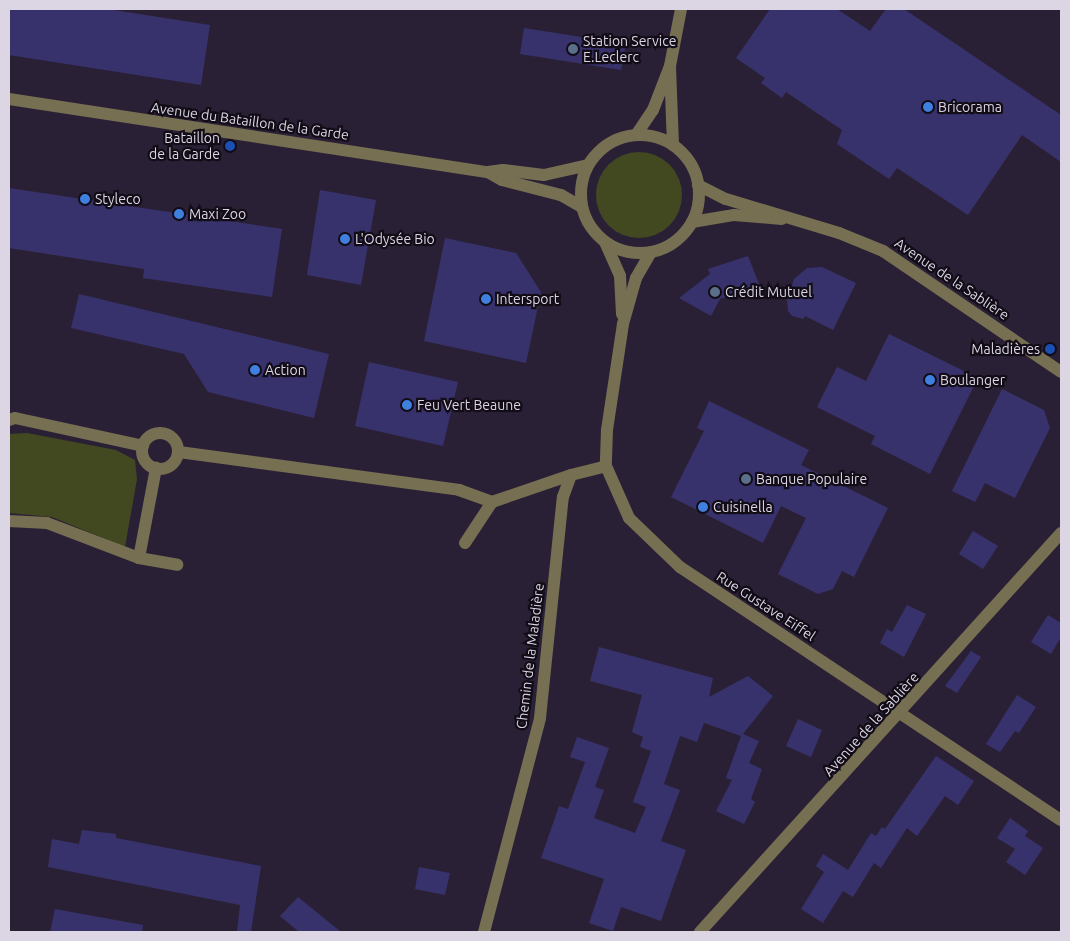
<!DOCTYPE html>
<meta charset="utf-8">
<style>
body{margin:0}
#map{position:relative;width:1070px;height:941px;overflow:hidden;background:#2a2036;font-family:Ubuntu,sans-serif}
div>[style]{position:absolute}
[style*='--x']{left:calc(var(--x)*1px);top:calc(var(--y)*1px);width:calc(var(--w)*1px);rotate:calc(var(--a)*1deg)}
.green>*{inset:0;background:#424920}
.round{border-radius:50%}
.building>*{inset:0;background:#38326c}
.minor>*{height:12px;margin:-6px;padding:0 6px;transform-origin:6px;border-radius:6px;background:#776f52}
.minor>.ring{margin:-6px;padding:0;box-sizing:content-box;background:none;border:12px solid #776f52;border-radius:50%}
.dots>*{width:14px;height:14px;translate:-50% -50%;box-sizing:border-box;border:2px solid #110c16;border-radius:50%}
span{translate:-50% -50%;white-space:nowrap;text-align:center;line-height:1.15;-webkit-text-stroke:4.5px #110c16;paint-order:stroke}
.poi-label{font-size:14px;color:#dbd5e4}
.left{translate:0 -50%;text-align:left}
.right{translate:-100% -50%;text-align:right}
.street-label{font-size:14px;color:#dbd5e4}
.frame{position:absolute;inset:0;border:10px solid #dbd5e4;pointer-events:none}
</style>
<div id="map">
<div class="green">
<i class="round" style="left:596px;top:152px;width:86px;height:86px"></i>
<i style="clip-path:polygon(27px 433px,116px 450px,135px 460px,137px 479px,125px 547px,52px 517px,9px 513px,9px 434px)"></i>
</div>
<div class="building">
<i style="clip-path:polygon(9px 9px,107px 9px,210px 25px,201px 85px,9px 55px)"></i>
<i style="clip-path:polygon(770px 9px,837px 9px,870px 31px,886px 9px,904px 9px,1061px 115px,1061px 162px,1022px 135px,968px 215px,897px 168px,889px 179px,837px 144px,842px 130px,786px 92px,782px 98px,761px 83px,765px 78px,736px 58px)"></i>
<i style="clip-path:polygon(524px 28px,626px 44px,621px 70px,520px 54px)"></i>
<i style="clip-path:polygon(9px 188px,282px 229px,272px 297px,143px 278px,144px 269px,9px 248px)"></i>
<i style="clip-path:polygon(320px 190px,376px 200px,361px 285px,307px 275px)"></i>
<i style="clip-path:polygon(445px 238px,516px 253px,541px 292px,526px 363px,424px 341px)"></i>
<i style="clip-path:polygon(748px 256px,759px 284px,720px 299px,711px 316px,679px 298px,710px 274px,708px 269px)"></i>
<i style="clip-path:polygon(822px 267px,856px 283px,833px 330px,805px 316px,803px 319px,792px 316px,788px 311px,787px 300px,794px 279px,807px 268px)"></i>
<i style="clip-path:polygon(79px 294px,329px 354px,314px 418px,208px 392px,184px 354px,71px 328px)"></i>
<i style="clip-path:polygon(889px 334px,978px 378px,930px 474px,871px 444px,875px 436px,817px 407px,837px 367px,866px 381px)"></i>
<i style="clip-path:polygon(369px 362px,458px 382px,443px 446px,355px 426px)"></i>
<i style="clip-path:polygon(1002px 389px,1044px 410px,1050px 428px,1015px 498px,985px 483px,975px 502px,952px 491px)"></i>
<i style="clip-path:polygon(709px 401px,809px 450px,801px 465px,888px 508px,854px 577px,842px 571px,833px 589px,818px 594px,778px 574px,806px 518px,781px 506px,763px 543px,671px 497px,704px 431px,697px 428px)"></i>
<i style="clip-path:polygon(973px 531px,998px 546px,983px 569px,959px 554px)"></i>
<i style="clip-path:polygon(907px 605px,926px 614px,904px 657px,880px 643px,887px 629px,892px 632px)"></i>
<i style="clip-path:polygon(1048px 615px,1061px 623px,1061px 637px,1051px 654px,1031px 642px)"></i>
<i style="clip-path:polygon(599px 647px,713px 678px,709px 697px,748px 676px,773px 696px,743px 734px,759px 741px,749px 763px,762px 769px,751px 799px,755px 802px,744px 824px,716px 811px,732px 780px,726px 778px,741px 736px,704px 723px,697px 742px,680px 736px,664px 784px,680px 790px,661px 841px,686px 850px,671px 892px,661px 921px,621px 907px,613px 931px,589px 923px,604px 879px,541px 858px,559px 806px,568px 809px,585px 762px,570px 757px,577px 737px,609px 748px,595px 787px,604px 790px,594px 818px,635px 833px,646px 807px,633px 802px,651px 751px,640px 747px,643px 737px,632px 732px,642px 695px,590px 681px)"></i>
<i style="clip-path:polygon(971px 651px,981px 657px,957px 693px,945px 686px)"></i>
<i style="clip-path:polygon(1017px 695px,1036px 707px,1019px 733px,1015px 731px,1000px 752px,986px 744px)"></i>
<i style="clip-path:polygon(798px 719px,822px 730px,811px 757px,786px 746px)"></i>
<i style="clip-path:polygon(936px 756px,974px 781px,958px 805px,945px 796px,917px 836px,907px 828px,881px 868px,874px 863px,853px 897px,843px 891px,823px 923px,801px 909px,824px 872px,816px 866px,823px 854px,848px 870px,871px 833px,876px 836px,882px 827px,885px 829px)"></i>
<i style="clip-path:polygon(1010px 818px,1028px 831px,1025px 836px,1043px 848px,1025px 875px,1006px 862px,1015px 849px,997px 838px)"></i>
<i style="clip-path:polygon(82px 830px,116px 834px,116px 838px,261px 866px,251px 932px,237px 932px,240px 905px,48px 867px,52px 839px,79px 844px)"></i>
<i style="clip-path:polygon(419px 867px,450px 873px,445px 895px,415px 889px)"></i>
<i style="clip-path:polygon(298px 897px,341px 932px,299px 932px,280px 916px)"></i>
<i style="clip-path:polygon(55px 909px,143px 925px,142px 932px,50px 932px)"></i>
</div>
<div class="minor">
<i style="--x:9;--y:99;--w:485;--a:8.7"></i>
<i style="--x:488;--y:172;--w:15;--a:-8"></i>
<i style="--x:503;--y:170;--w:41;--a:7"></i>
<i style="--x:544;--y:175;--w:45;--a:-12.8"></i>
<i style="--x:636;--y:135;--w:30;--a:-56"></i>
<i style="--x:653;--y:110;--w:47;--a:-68.9"></i>
<i class="ring" style="left:581px;top:135px;width:106px;height:106px"></i>
<i style="--x:673;--y:145;--w:79;--a:-92.2"></i>
<i style="--x:670;--y:66;--w:58;--a:-79.1"></i>
<i style="--x:488;--y:172;--w:16;--a:30"></i>
<i style="--x:502;--y:180;--w:61;--a:14.3"></i>
<i style="--x:561;--y:195;--w:24;--a:30"></i>
<i style="--x:698;--y:185;--w:31;--a:27"></i>
<i style="--x:726;--y:199;--w:118;--a:16.7"></i>
<i style="--x:839;--y:233;--w:48;--a:22.2"></i>
<i style="--x:883;--y:251;--w:215;--a:34.2"></i>
<i style="--x:692;--y:222;--w:43;--a:-9.5"></i>
<i style="--x:734;--y:215;--w:48;--a:4.8"></i>
<i style="--x:605;--y:242;--w:37;--a:66"></i>
<i style="--x:620;--y:276;--w:38;--a:87"></i>
<i style="--x:651;--y:252;--w:30;--a:120"></i>
<i style="--x:636;--y:278;--w:48;--a:105.8"></i>
<i style="--x:623;--y:324;--w:107;--a:98.6"></i>
<i style="--x:607;--y:430;--w:36;--a:92"></i>
<i style="--x:606;--y:466;--w:57;--a:66.1"></i>
<i style="--x:629;--y:518;--w:71;--a:43.9"></i>
<i style="--x:680;--y:567;--w:457;--a:33.6"></i>
<i style="--x:9;--y:420;--w:6;--a:-18"></i>
<i style="--x:15;--y:418;--w:131;--a:12.3"></i>
<i class="ring" style="left:142px;top:433px;width:24px;height:24px"></i>
<i style="--x:179;--y:452;--w:283;--a:7.7"></i>
<i style="--x:459;--y:490;--w:35;--a:20"></i>
<i style="--x:492;--y:502;--w:83;--a:-18.9"></i>
<i style="--x:9;--y:521;--w:38;--a:3"></i>
<i style="--x:47;--y:523;--w:98;--a:20.8"></i>
<i style="--x:139;--y:558;--w:39;--a:10"></i>
<i style="--x:465;--y:543;--w:49;--a:-56.6"></i>
<i style="--x:139;--y:558;--w:92;--a:-79.3"></i>
<i style="--x:484;--y:932;--w:221;--a:-75.3"></i>
<i style="--x:540;--y:718;--w:222;--a:-84.1"></i>
<i style="--x:563;--y:497;--w:23;--a:-70"></i>
<i style="--x:571;--y:475;--w:36;--a:-14"></i>
<i style="--x:700;--y:932;--w:538;--a:-47.86"></i>
</div>
<div class="dots">
<i style="left:573px;top:49px;background:#5c6f8a"></i>
<i style="left:928px;top:107px;background:#3f7fe0"></i>
<i style="left:230px;top:146px;background:#1a4fb4"></i>
<i style="left:85px;top:199px;background:#3f7fe0"></i>
<i style="left:179px;top:214px;background:#3f7fe0"></i>
<i style="left:345px;top:239px;background:#3f7fe0"></i>
<i style="left:715px;top:292px;background:#5c6f8a"></i>
<i style="left:486px;top:299px;background:#3f7fe0"></i>
<i style="left:1050px;top:349px;background:#1a4fb4"></i>
<i style="left:255px;top:370px;background:#3f7fe0"></i>
<i style="left:930px;top:380px;background:#3f7fe0"></i>
<i style="left:407px;top:405px;background:#3f7fe0"></i>
<i style="left:746px;top:479px;background:#5c6f8a"></i>
<i style="left:703px;top:507px;background:#3f7fe0"></i>
</div>
<div class="poi-label">
<span class="left" style="left:583px;top:49px">Station Service<br>E.Leclerc</span>
<span class="left" style="left:938px;top:107px">Bricorama</span>
<span class="right" style="left:220px;top:146px">Bataillon<br>de la Garde</span>
<span class="left" style="left:95px;top:199px">Styleco</span>
<span class="left" style="left:189px;top:214px">Maxi Zoo</span>
<span class="left" style="left:355px;top:239px">L'Odysée Bio</span>
<span class="left" style="left:725px;top:292px">Crédit Mutuel</span>
<span class="left" style="left:496px;top:299px">Intersport</span>
<span class="right" style="left:1040px;top:349px">Maladières</span>
<span class="left" style="left:265px;top:370px">Action</span>
<span class="left" style="left:940px;top:380px">Boulanger</span>
<span class="left" style="left:417px;top:405px">Feu Vert Beaune</span>
<span class="left" style="left:756px;top:479px">Banque Populaire</span>
<span class="left" style="left:713px;top:507px">Cuisinella</span>
</div>
<div class="street-label">
<span style="left:250px;top:121px;rotate:8deg">Avenue du Bataillon de la Garde</span>
<span style="left:952px;top:279px;rotate:34deg">Avenue de la Sablière</span>
<span style="left:766px;top:606px;rotate:33deg">Rue Gustave Eiffel</span>
<span style="left:530px;top:656px;rotate:-83deg">Chemin de la Maladière</span>
<span style="left:871px;top:724px;rotate:-48deg">Avenue de la Sablière</span>
</div>
<div class="frame"></div>
</div>
